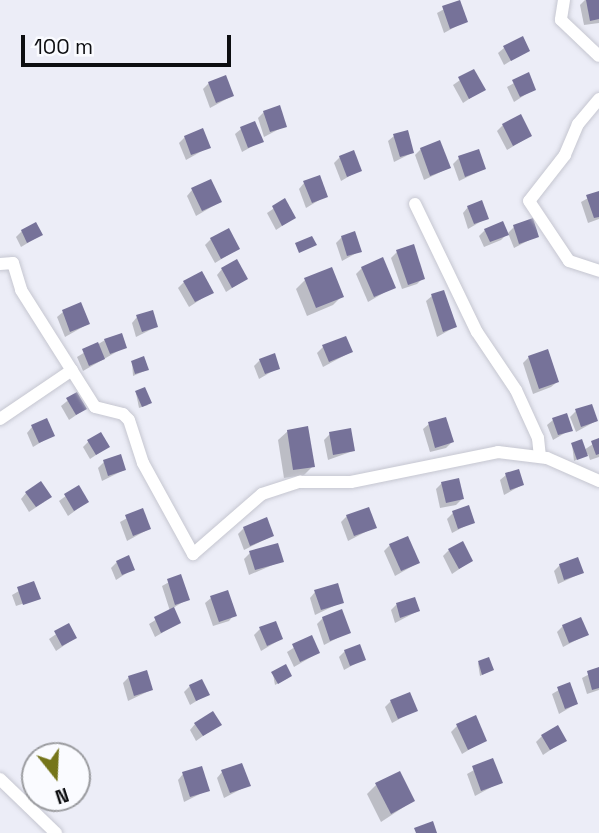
<!DOCTYPE html>
<style>
body{margin:0}
#map{position:relative;width:599px;height:833px;overflow:hidden;background:#ecedf7;font-family:"Space Grotesk",sans-serif}
div>[style]{position:absolute}
[style*='--x']{left:calc(var(--x)*1px);top:calc(var(--y)*1px);width:calc(var(--w)*1px);rotate:calc(var(--a)*1deg)}
.shadow>*{inset:0;background:#0003}
.building>*{inset:0;background:#767299}
.roads{filter:drop-shadow(0 0 2px #c5c6d0) drop-shadow(0 0 2px #c5c6d0)}
.street>*{height:12px;margin:-6px;padding:0 6px;transform-origin:6px;border-radius:6px;background:#fff}
span{translate:-50% -50%;white-space:nowrap;text-align:center;line-height:1.15;-webkit-text-stroke:5px #fafbff;paint-order:stroke}
.north{position:absolute;left:21px;top:742px;width:70px;height:70px;box-sizing:border-box;background:#fafbff;border:2px solid #9b9ca0;border-radius:50%;rotate:162deg;font-size:19px;font-weight:700;line-height:28px;text-align:center;color:#0d0e11}
.north::after{content:'';display:block;margin:auto;width:24px;height:32px;background:#75751a;clip-path:polygon(50% 0,100% 100%,50% 72%,0 100%)}
.scale{position:absolute;left:21px;top:35px;width:210px;height:32px;box-sizing:border-box;border:4px solid #0d0e11;border-top:0;padding-left:9px;font-size:21px;line-height:24px;white-space:nowrap;color:#0d0e11;-webkit-text-stroke:5px #fafbff;paint-order:stroke}
</style>
<div id="map">
<div class="shadow">
<i style="clip-path:polygon(585px 0,599px 0,599px 23px,584px 25px,580px 5px)"></i>
<i style="clip-path:polygon(459px 1px,466px 21px,444px 33px,437px 13px)"></i>
<i style="clip-path:polygon(504px 48px,528px 50px,504px 65px,498px 53px)"></i>
<i style="clip-path:polygon(473px 71px,484px 89px,463px 103px,453px 85px)"></i>
<i style="clip-path:polygon(528px 75px,534px 89px,514px 102px,507px 87px)"></i>
<i style="clip-path:polygon(209px 83px,232px 96px,210px 108px,203px 89px)"></i>
<i style="clip-path:polygon(264px 112px,285px 126px,264px 137px,258px 118px)"></i>
<i style="clip-path:polygon(503px 125px,530px 136px,507px 150px,497px 131px)"></i>
<i style="clip-path:polygon(241px 129px,262px 141px,242px 152px,235px 134px)"></i>
<i style="clip-path:polygon(394px 136px,412px 153px,394px 162px,388px 141px)"></i>
<i style="clip-path:polygon(185px 137px,209px 147px,186px 160px,179px 143px)"></i>
<i style="clip-path:polygon(421px 149px,449px 168px,424px 180px,415px 155px)"></i>
<i style="clip-path:polygon(340px 157px,360px 170px,341px 181px,334px 163px)"></i>
<i style="clip-path:polygon(459px 158px,484px 169px,459px 181px,453px 164px)"></i>
<i style="clip-path:polygon(304px 183px,326px 196px,306px 208px,299px 189px)"></i>
<i style="clip-path:polygon(192px 190px,220px 202px,196px 216px,187px 196px)"></i>
<i style="clip-path:polygon(599px 192px,599px 219px,588px 223px,581px 202px)"></i>
<i style="clip-path:polygon(285px 201px,294px 218px,276px 230px,267px 213px)"></i>
<i style="clip-path:polygon(468px 207px,487px 218px,468px 229px,463px 213px)"></i>
<i style="clip-path:polygon(514px 227px,537px 236px,514px 248px,508px 233px,501px 240px,484px 247px,479px 236px,485px 230px,507px 234px)"></i>
<i style="clip-path:polygon(22px 231px,41px 235px,21px 247px,16px 237px)"></i>
<i style="clip-path:polygon(342px 237px,360px 251px,342px 261px,336px 243px)"></i>
<i style="clip-path:polygon(211px 239px,238px 249px,215px 263px,205px 245px)"></i>
<i style="clip-path:polygon(397px 252px,423px 278px,417px 284px,402px 289px,391px 258px)"></i>
<i style="clip-path:polygon(362px 268px,394px 287px,368px 302px,356px 274px)"></i>
<i style="clip-path:polygon(222px 269px,246px 279px,226px 292px,217px 275px)"></i>
<i style="clip-path:polygon(305px 280px,342px 296px,333px 305px,307px 316px,296px 289px)"></i>
<i style="clip-path:polygon(184px 282px,212px 292px,189px 307px,178px 288px)"></i>
<i style="clip-path:polygon(432px 296px,455px 327px,437px 337px,426px 301px)"></i>
<i style="clip-path:polygon(63px 312px,88px 324px,65px 337px,57px 317px)"></i>
<i style="clip-path:polygon(137px 317px,156px 327px,136px 337px,132px 323px)"></i>
<i style="clip-path:polygon(105px 340px,125px 347px,83px 371px,77px 357px)"></i>
<i style="clip-path:polygon(323px 347px,351px 352px,323px 367px,317px 353px)"></i>
<i style="clip-path:polygon(529px 357px,557px 382px,551px 387px,533px 394px,523px 363px)"></i>
<i style="clip-path:polygon(260px 360px,278px 368px,259px 379px,254px 366px)"></i>
<i style="clip-path:polygon(132px 362px,147px 370px,133px 376px)"></i>
<i style="clip-path:polygon(136px 393px,148px 405px,139px 408px)"></i>
<i style="clip-path:polygon(76px 394px,85px 409px,69px 420px,61px 406px)"></i>
<i style="clip-path:polygon(576px 411px,596px 421px,576px 432px,570px 417px)"></i>
<i style="clip-path:polygon(553px 420px,570px 430px,553px 440px,547px 425px)"></i>
<i style="clip-path:polygon(429px 424px,452px 442px,446px 448px,430px 452px,423px 429px)"></i>
<i style="clip-path:polygon(32px 427px,53px 435px,33px 447px,27px 433px)"></i>
<i style="clip-path:polygon(288px 431px,313px 466px,304px 475px,284px 478px,278px 440px)"></i>
<i style="clip-path:polygon(330px 434px,353px 451px,328px 460px,324px 440px)"></i>
<i style="clip-path:polygon(599px 440px,599px 457px,590px 460px,588px 454px,574px 461px,572px 444px,584px 450px)"></i>
<i style="clip-path:polygon(89px 441px,108px 447px,90px 459px,83px 447px)"></i>
<i style="clip-path:polygon(104px 462px,124px 470px,102px 481px,98px 468px)"></i>
<i style="clip-path:polygon(506px 475px,522px 485px,504px 495px,500px 480px)"></i>
<i style="clip-path:polygon(442px 483px,462px 499px,456px 505px,440px 508px,436px 489px)"></i>
<i style="clip-path:polygon(78px 487px,87px 502px,68px 516px,59px 501px)"></i>
<i style="clip-path:polygon(26px 493px,44px 502px,29px 512px,21px 499px)"></i>
<i style="clip-path:polygon(142px 510px,149px 529px,127px 541px,120px 522px)"></i>
<i style="clip-path:polygon(453px 513px,473px 522px,452px 533px,447px 519px)"></i>
<i style="clip-path:polygon(347px 516px,375px 527px,348px 541px,341px 522px)"></i>
<i style="clip-path:polygon(244px 528px,272px 536px,244px 550px,238px 534px)"></i>
<i style="clip-path:polygon(390px 545px,418px 563px,395px 576px,384px 551px)"></i>
<i style="clip-path:polygon(449px 550px,471px 561px,452px 574px,443px 556px)"></i>
<i style="clip-path:polygon(250px 553px,282px 561px,249px 575px,244px 559px)"></i>
<i style="clip-path:polygon(117px 562px,133px 569px,116px 580px,111px 568px)"></i>
<i style="clip-path:polygon(560px 565px,582px 573px,558px 584px,554px 571px)"></i>
<i style="clip-path:polygon(180px 576px,188px 599px,173px 608px,179px 623px,155px 637px,149px 624px,170px 611px,162px 586px)"></i>
<i style="clip-path:polygon(33px 583px,39px 598px,16px 606px,12px 595px)"></i>
<i style="clip-path:polygon(315px 592px,342px 602px,315px 615px,310px 598px)"></i>
<i style="clip-path:polygon(211px 598px,234px 615px,229px 621px,213px 626px,205px 603px)"></i>
<i style="clip-path:polygon(396px 605px,418px 611px,395px 623px,391px 610px)"></i>
<i style="clip-path:polygon(323px 618px,349px 632px,324px 645px,317px 624px)"></i>
<i style="clip-path:polygon(68px 626px,75px 638px,56px 651px,49px 639px)"></i>
<i style="clip-path:polygon(563px 626px,586px 635px,563px 647px,557px 632px)"></i>
<i style="clip-path:polygon(260px 629px,281px 639px,261px 651px,254px 635px)"></i>
<i style="clip-path:polygon(311px 637px,318px 653px,294px 667px,287px 652px)"></i>
<i style="clip-path:polygon(345px 651px,364px 659px,344px 670px,339px 657px)"></i>
<i style="clip-path:polygon(478px 663px,492px 670px,480px 676px)"></i>
<i style="clip-path:polygon(599px 669px,599px 690px,587px 694px,582px 678px)"></i>
<i style="clip-path:polygon(273px 674px,288px 678px,275px 685px)"></i>
<i style="clip-path:polygon(129px 677px,151px 690px,128px 701px,123px 683px)"></i>
<i style="clip-path:polygon(569px 684px,576px 704px,559px 714px,552px 694px)"></i>
<i style="clip-path:polygon(190px 686px,208px 694px,190px 705px,184px 692px)"></i>
<i style="clip-path:polygon(391px 701px,416px 710px,392px 723px,385px 707px)"></i>
<i style="clip-path:polygon(195px 724px,220px 724px,196px 741px,190px 730px)"></i>
<i style="clip-path:polygon(457px 726px,485px 740px,462px 754px,451px 732px)"></i>
<i style="clip-path:polygon(542px 736px,565px 740px,543px 755px,536px 742px)"></i>
<i style="clip-path:polygon(492px 760px,501px 782px,475px 796px,467px 774px)"></i>
<i style="clip-path:polygon(222px 772px,249px 785px,224px 798px,217px 778px)"></i>
<i style="clip-path:polygon(183px 774px,208px 790px,184px 802px,178px 780px)"></i>
<i style="clip-path:polygon(376px 785px,413px 801px,381px 822px,367px 794px)"></i>
</div>
<div class="building">
<i style="clip-path:polygon(460px 0,468px 22px,450px 29px,442px 6px)"></i>
<i style="clip-path:polygon(586px 0,599px 0,599px 19px,590px 21px)"></i>
<i style="clip-path:polygon(523px 36px,530px 51px,511px 61px,503px 46px)"></i>
<i style="clip-path:polygon(474px 69px,486px 90px,469px 99px,458px 77px)"></i>
<i style="clip-path:polygon(529px 72px,536px 90px,520px 97px,512px 80px)"></i>
<i style="clip-path:polygon(226px 75px,234px 96px,216px 103px,208px 82px)"></i>
<i style="clip-path:polygon(280px 105px,287px 127px,270px 132px,263px 111px)"></i>
<i style="clip-path:polygon(521px 114px,532px 136px,513px 146px,502px 124px)"></i>
<i style="clip-path:polygon(255px 121px,264px 142px,248px 148px,240px 127px)"></i>
<i style="clip-path:polygon(203px 128px,211px 148px,191px 155px,184px 136px)"></i>
<i style="clip-path:polygon(408px 130px,414px 153px,400px 157px,393px 134px)"></i>
<i style="clip-path:polygon(440px 140px,451px 168px,430px 176px,420px 148px)"></i>
<i style="clip-path:polygon(479px 149px,486px 169px,465px 177px,458px 156px)"></i>
<i style="clip-path:polygon(354px 150px,362px 171px,347px 177px,339px 156px)"></i>
<i style="clip-path:polygon(320px 175px,328px 197px,312px 203px,303px 181px)"></i>
<i style="clip-path:polygon(211px 179px,222px 202px,202px 211px,191px 188px)"></i>
<i style="clip-path:polygon(599px 191px,599px 217px,594px 218px,586px 195px)"></i>
<i style="clip-path:polygon(285px 198px,296px 218px,282px 226px,272px 206px)"></i>
<i style="clip-path:polygon(482px 200px,489px 219px,474px 224px,467px 206px)"></i>
<i style="clip-path:polygon(533px 218px,539px 237px,519px 244px,513px 225px)"></i>
<i style="clip-path:polygon(503px 221px,509px 235px,490px 242px,484px 229px)"></i>
<i style="clip-path:polygon(36px 222px,43px 235px,27px 243px,21px 230px)"></i>
<i style="clip-path:polygon(229px 228px,240px 249px,221px 259px,210px 238px)"></i>
<i style="clip-path:polygon(355px 231px,362px 252px,347px 256px,341px 236px)"></i>
<i style="clip-path:polygon(312px 236px,317px 245px,299px 253px,295px 243px)"></i>
<i style="clip-path:polygon(414px 244px,425px 279px,408px 285px,396px 250px)"></i>
<i style="clip-path:polygon(383px 257px,396px 288px,374px 297px,361px 267px)"></i>
<i style="clip-path:polygon(237px 259px,248px 279px,232px 288px,221px 268px)"></i>
<i style="clip-path:polygon(332px 267px,344px 297px,316px 308px,304px 278px)"></i>
<i style="clip-path:polygon(202px 271px,214px 293px,195px 302px,183px 281px)"></i>
<i style="clip-path:polygon(444px 290px,457px 327px,443px 332px,431px 294px)"></i>
<i style="clip-path:polygon(81px 302px,90px 324px,70px 332px,62px 310px)"></i>
<i style="clip-path:polygon(153px 310px,158px 327px,142px 332px,136px 315px)"></i>
<i style="clip-path:polygon(122px 333px,127px 348px,110px 354px,104px 339px)"></i>
<i style="clip-path:polygon(346px 336px,353px 352px,329px 362px,322px 345px)"></i>
<i style="clip-path:polygon(98px 342px,105px 359px,89px 366px,82px 349px)"></i>
<i style="clip-path:polygon(548px 349px,559px 382px,539px 389px,528px 356px)"></i>
<i style="clip-path:polygon(275px 353px,280px 369px,265px 374px,259px 359px)"></i>
<i style="clip-path:polygon(144px 356px,149px 370px,135px 374px,131px 361px)"></i>
<i style="clip-path:polygon(145px 387px,152px 403px,142px 407px,135px 391px)"></i>
<i style="clip-path:polygon(77px 392px,87px 409px,76px 415px,66px 398px)"></i>
<i style="clip-path:polygon(592px 404px,598px 421px,581px 427px,575px 409px)"></i>
<i style="clip-path:polygon(567px 413px,573px 431px,558px 435px,552px 418px)"></i>
<i style="clip-path:polygon(446px 417px,454px 442px,435px 448px,428px 422px)"></i>
<i style="clip-path:polygon(47px 418px,55px 436px,39px 443px,31px 425px)"></i>
<i style="clip-path:polygon(308px 426px,315px 467px,293px 470px,287px 430px)"></i>
<i style="clip-path:polygon(351px 428px,355px 451px,333px 455px,329px 432px)"></i>
<i style="clip-path:polygon(101px 432px,110px 447px,96px 455px,87px 440px)"></i>
<i style="clip-path:polygon(599px 438px,599px 454px,596px 455px,591px 441px)"></i>
<i style="clip-path:polygon(582px 439px,588px 456px,577px 460px,571px 443px)"></i>
<i style="clip-path:polygon(121px 454px,126px 470px,108px 476px,103px 460px)"></i>
<i style="clip-path:polygon(519px 469px,524px 485px,510px 490px,505px 473px)"></i>
<i style="clip-path:polygon(459px 478px,464px 499px,446px 503px,441px 482px)"></i>
<i style="clip-path:polygon(41px 481px,52px 497px,36px 507px,25px 492px)"></i>
<i style="clip-path:polygon(79px 485px,89px 502px,74px 511px,64px 494px)"></i>
<i style="clip-path:polygon(469px 505px,475px 523px,458px 529px,452px 511px)"></i>
<i style="clip-path:polygon(369px 507px,377px 528px,354px 536px,346px 515px)"></i>
<i style="clip-path:polygon(143px 508px,151px 529px,133px 536px,125px 515px)"></i>
<i style="clip-path:polygon(267px 517px,274px 536px,250px 546px,243px 527px)"></i>
<i style="clip-path:polygon(408px 536px,420px 563px,401px 571px,389px 544px)"></i>
<i style="clip-path:polygon(463px 541px,473px 561px,459px 569px,448px 549px)"></i>
<i style="clip-path:polygon(278px 543px,284px 562px,255px 570px,249px 551px)"></i>
<i style="clip-path:polygon(129px 555px,135px 570px,122px 575px,116px 561px)"></i>
<i style="clip-path:polygon(578px 557px,584px 573px,564px 580px,559px 564px)"></i>
<i style="clip-path:polygon(181px 574px,190px 600px,175px 605px,167px 579px)"></i>
<i style="clip-path:polygon(34px 581px,41px 599px,23px 605px,17px 587px)"></i>
<i style="clip-path:polygon(338px 583px,344px 603px,321px 610px,314px 590px)"></i>
<i style="clip-path:polygon(228px 590px,237px 616px,219px 622px,210px 596px)"></i>
<i style="clip-path:polygon(415px 597px,420px 611px,400px 618px,396px 603px)"></i>
<i style="clip-path:polygon(174px 607px,181px 623px,161px 633px,154px 617px)"></i>
<i style="clip-path:polygon(342px 609px,351px 633px,330px 641px,322px 617px)"></i>
<i style="clip-path:polygon(581px 617px,589px 635px,569px 643px,562px 625px)"></i>
<i style="clip-path:polygon(276px 621px,283px 639px,267px 646px,259px 627px)"></i>
<i style="clip-path:polygon(69px 623px,77px 638px,62px 646px,54px 631px)"></i>
<i style="clip-path:polygon(312px 635px,320px 653px,300px 662px,292px 644px)"></i>
<i style="clip-path:polygon(360px 644px,366px 660px,350px 666px,344px 650px)"></i>
<i style="clip-path:polygon(489px 657px,494px 670px,482px 675px,478px 661px)"></i>
<i style="clip-path:polygon(286px 664px,292px 676px,278px 684px,271px 672px)"></i>
<i style="clip-path:polygon(599px 667px,599px 688px,592px 690px,587px 671px)"></i>
<i style="clip-path:polygon(147px 670px,153px 690px,134px 696px,128px 676px)"></i>
<i style="clip-path:polygon(202px 679px,210px 695px,196px 701px,189px 685px)"></i>
<i style="clip-path:polygon(570px 682px,578px 704px,565px 709px,557px 687px)"></i>
<i style="clip-path:polygon(410px 692px,418px 711px,398px 719px,390px 700px)"></i>
<i style="clip-path:polygon(213px 711px,222px 725px,203px 736px,194px 723px)"></i>
<i style="clip-path:polygon(476px 715px,487px 741px,468px 750px,456px 724px)"></i>
<i style="clip-path:polygon(558px 725px,567px 741px,550px 750px,541px 735px)"></i>
<i style="clip-path:polygon(493px 758px,503px 783px,481px 791px,472px 766px)"></i>
<i style="clip-path:polygon(242px 763px,251px 786px,230px 793px,221px 770px)"></i>
<i style="clip-path:polygon(202px 766px,210px 791px,190px 797px,182px 772px)"></i>
<i style="clip-path:polygon(400px 771px,415px 801px,391px 814px,375px 783px)"></i>
<i style="clip-path:polygon(433px 821px,437px 833px,416px 833px,414px 828px)"></i>
</div>
<div class="roads">
<div class="street">
<i style="--x:564;--y:0;--w:20;--a:99"></i>
<i style="--x:561;--y:20;--w:52;--a:43.5"></i>
<i style="--x:599;--y:99;--w:33;--a:130"></i>
<i style="--x:578;--y:124;--w:34;--a:113"></i>
<i style="--x:565;--y:155;--w:58;--a:128"></i>
<i style="--x:529;--y:201;--w:72;--a:56.3"></i>
<i style="--x:569;--y:261;--w:32;--a:18"></i>
<i style="--x:415;--y:204;--w:142;--a:64.2"></i>
<i style="--x:477;--y:332;--w:70;--a:56.1"></i>
<i style="--x:516;--y:390;--w:53;--a:65.4"></i>
<i style="--x:538;--y:438;--w:19;--a:84"></i>
<i style="--x:0;--y:264;--w:13;--a:-4"></i>
<i style="--x:13;--y:263;--w:28;--a:73"></i>
<i style="--x:21;--y:290;--w:138;--a:57.7"></i>
<i style="--x:95;--y:407;--w:29;--a:14"></i>
<i style="--x:123;--y:414;--w:8;--a:45"></i>
<i style="--x:129;--y:420;--w:45;--a:72"></i>
<i style="--x:143;--y:463;--w:104;--a:61.2"></i>
<i style="--x:193;--y:554;--w:91;--a:-41"></i>
<i style="--x:262;--y:494;--w:40;--a:-18"></i>
<i style="--x:300;--y:482;--w:51;--a:0"></i>
<i style="--x:351;--y:482;--w:150;--a:-11.5"></i>
<i style="--x:498;--y:452;--w:49;--a:7"></i>
<i style="--x:547;--y:458;--w:57;--a:23.9"></i>
<i style="--x:0;--y:419;--w:87;--a:-34.2"></i>
<i style="--x:0;--y:779;--w:78;--a:44"></i>
</div>
</div>
<div class="north">N</div>
<div class="scale">100 m</div>
</div>
